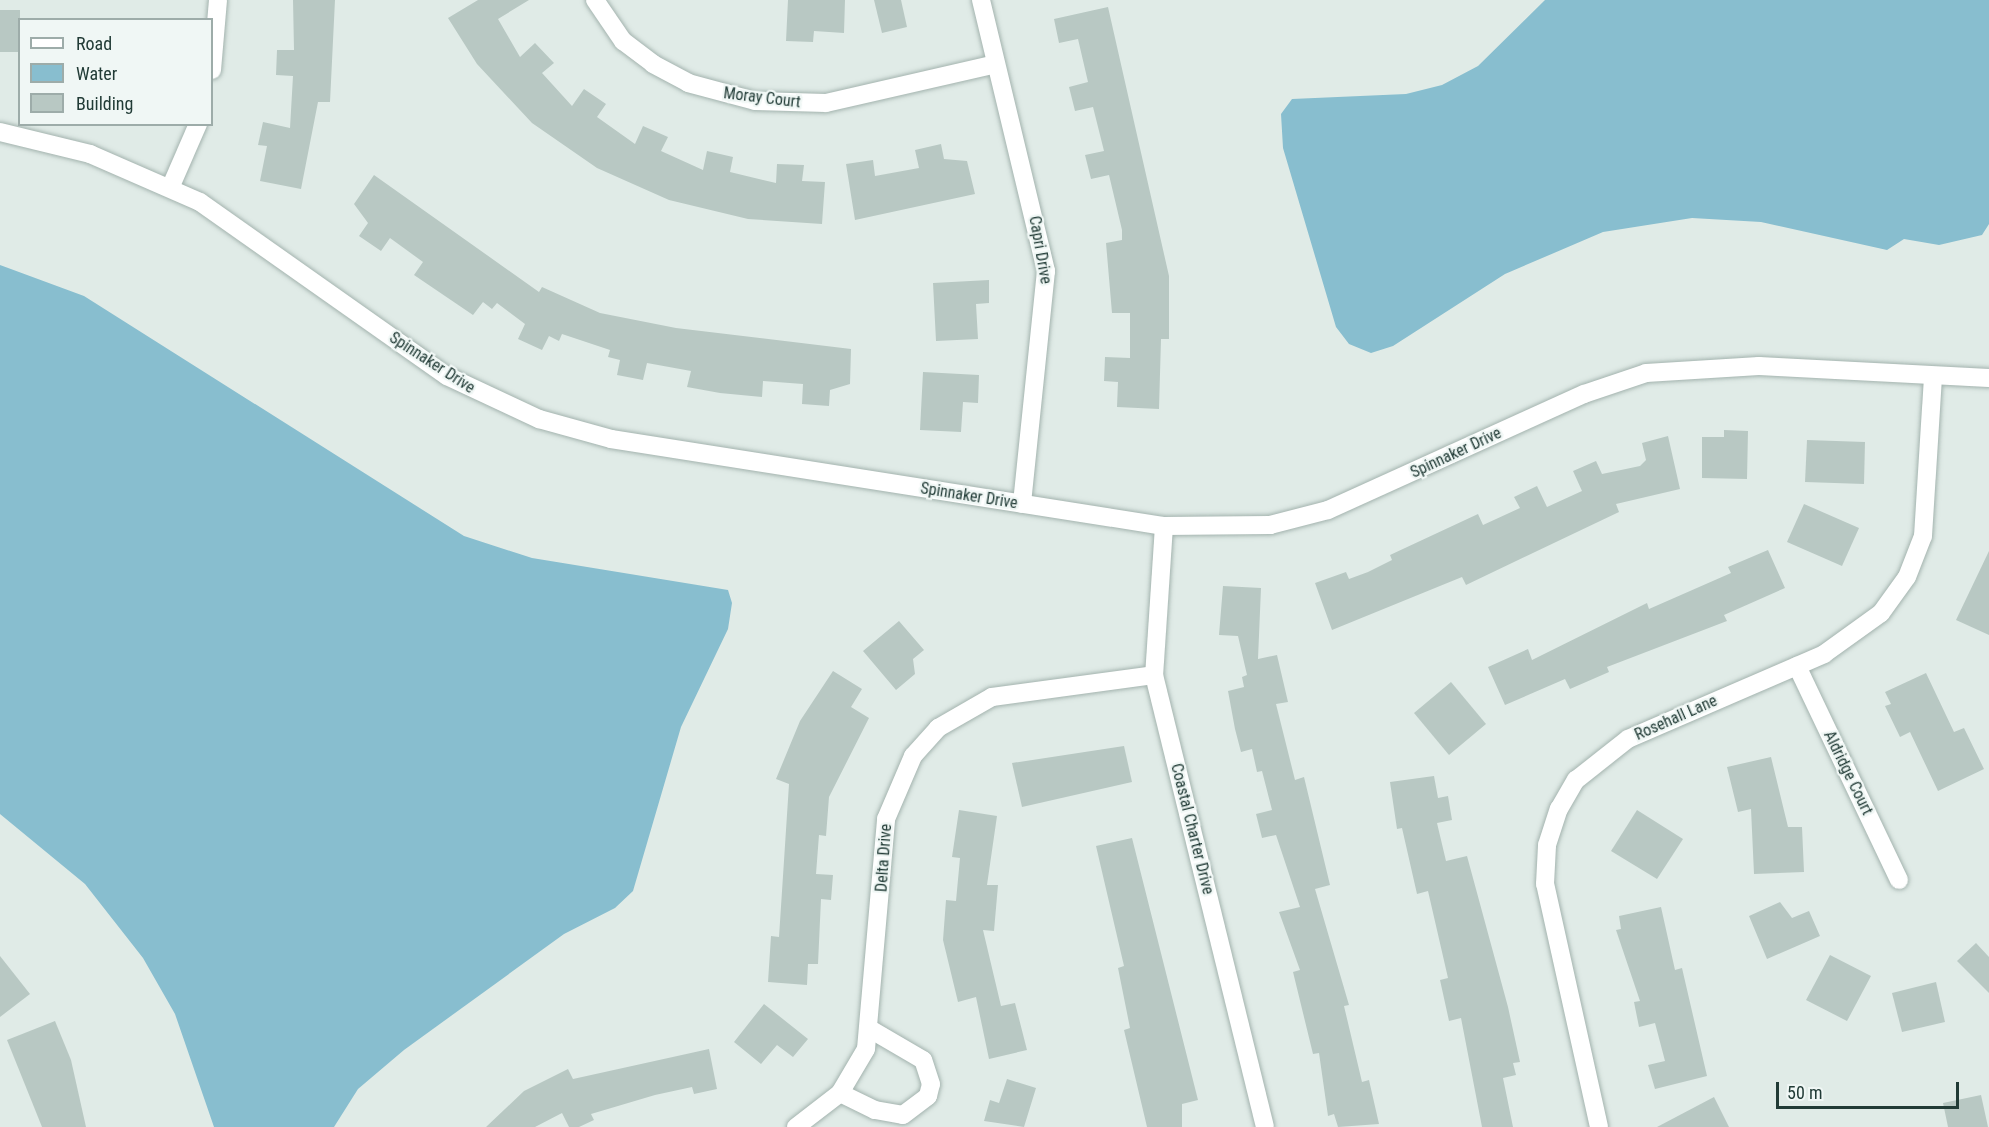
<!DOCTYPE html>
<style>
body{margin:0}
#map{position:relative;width:1989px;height:1127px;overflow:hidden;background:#e0ebe7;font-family:"Roboto Condensed",sans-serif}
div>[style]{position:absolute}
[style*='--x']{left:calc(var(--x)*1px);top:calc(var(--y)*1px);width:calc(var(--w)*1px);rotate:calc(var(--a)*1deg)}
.water>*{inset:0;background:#88becf}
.building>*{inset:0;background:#b8c8c3}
.roads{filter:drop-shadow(0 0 2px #a3b3ae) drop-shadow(0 0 2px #a3b3ae)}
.street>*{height:18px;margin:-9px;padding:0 9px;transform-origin:9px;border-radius:9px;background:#fff}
span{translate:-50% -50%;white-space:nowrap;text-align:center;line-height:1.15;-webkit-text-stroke:4.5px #f0f7f5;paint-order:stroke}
.street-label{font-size:16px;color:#213b36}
.legend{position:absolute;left:18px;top:18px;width:195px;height:108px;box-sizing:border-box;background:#f0f7f5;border:2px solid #9daca9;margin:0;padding:8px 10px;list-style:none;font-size:18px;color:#213b36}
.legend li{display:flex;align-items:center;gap:12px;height:30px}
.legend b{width:30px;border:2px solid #9daca9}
.scale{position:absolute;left:1776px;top:1082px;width:183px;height:27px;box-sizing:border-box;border:3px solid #213b36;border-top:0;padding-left:8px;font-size:18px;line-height:21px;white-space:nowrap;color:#213b36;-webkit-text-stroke:4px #f0f7f5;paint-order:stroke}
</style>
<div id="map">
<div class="water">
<i style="clip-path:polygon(1545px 0,1989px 0,1989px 224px,1982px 235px,1939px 245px,1904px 239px,1887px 250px,1761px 222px,1692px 218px,1603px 232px,1505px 274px,1393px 346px,1371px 353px,1349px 344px,1336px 327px,1283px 148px,1281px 114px,1292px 99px,1406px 94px,1442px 85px,1478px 66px)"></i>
<i style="clip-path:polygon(0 265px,84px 296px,464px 536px,532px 558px,728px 590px,732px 603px,728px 629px,681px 727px,633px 891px,615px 908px,564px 934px,404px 1050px,358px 1089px,334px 1127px,214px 1127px,175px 1014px,143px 958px,85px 884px,0 814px)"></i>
</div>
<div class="building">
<i style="clip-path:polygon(293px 0,335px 0,330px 102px,318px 102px,301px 189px,260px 181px,267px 146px,258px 145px,263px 122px,290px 128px,293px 76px,276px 75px,277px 50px,294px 50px)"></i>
<i style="clip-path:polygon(478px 0,529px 0,498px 19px,520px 57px,535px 43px,554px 63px,542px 73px,572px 106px,584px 89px,606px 104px,597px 117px,635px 144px,643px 126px,668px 137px,661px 151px,703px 170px,707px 151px,733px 157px,730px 172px,776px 183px,777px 164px,804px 165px,802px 181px,825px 182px,822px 224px,748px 219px,669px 200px,597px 168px,532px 123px,477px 64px,448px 18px)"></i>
<i style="clip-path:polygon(788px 0,845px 0,844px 33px,814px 31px,813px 42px,786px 41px)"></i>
<i style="clip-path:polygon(874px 0,901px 0,907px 27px,882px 33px)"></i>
<i style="clip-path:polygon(1108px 7px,1169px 276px,1169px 339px,1161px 339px,1159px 409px,1117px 407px,1118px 382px,1104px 381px,1105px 357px,1130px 358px,1130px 313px,1112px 313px,1106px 243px,1122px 240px,1122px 230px,1109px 175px,1091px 179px,1085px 155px,1104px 151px,1093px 107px,1075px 111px,1069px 87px,1088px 82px,1078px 39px,1059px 43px,1054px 19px)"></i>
<i style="clip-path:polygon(0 10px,20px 10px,20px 52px,0 52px)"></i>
<i style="clip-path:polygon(941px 144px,944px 159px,967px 161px,975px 194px,855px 220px,846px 164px,873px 160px,875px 176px,919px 168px,915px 150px)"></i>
<i style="clip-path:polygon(374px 175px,539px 292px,542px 287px,600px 313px,676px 328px,851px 349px,850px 384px,830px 390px,829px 406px,802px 404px,803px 384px,763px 381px,762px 397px,720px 393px,687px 387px,691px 371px,647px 363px,643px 380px,617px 375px,620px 360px,608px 357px,610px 350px,562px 334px,559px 341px,549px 336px,542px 350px,518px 339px,525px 324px,497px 303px,492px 309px,483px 302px,473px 315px,414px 275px,423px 262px,390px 238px,381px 251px,359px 236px,368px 223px,354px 204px)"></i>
<i style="clip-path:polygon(989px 280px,989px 303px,976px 304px,978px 339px,936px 341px,933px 283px)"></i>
<i style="clip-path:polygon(923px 372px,979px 375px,978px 403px,963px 402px,961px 432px,920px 430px)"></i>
<i style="clip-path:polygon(1724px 430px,1748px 431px,1747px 479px,1702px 478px,1702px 437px,1724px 437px)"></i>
<i style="clip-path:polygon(1668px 436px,1680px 489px,1616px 504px,1619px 512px,1466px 585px,1462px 577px,1332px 630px,1315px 583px,1346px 572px,1349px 579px,1368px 572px,1392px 560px,1390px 555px,1478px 514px,1483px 525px,1520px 508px,1514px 497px,1537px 486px,1547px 507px,1582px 491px,1573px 471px,1596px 461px,1602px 474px,1640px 466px,1646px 460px,1642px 443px)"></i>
<i style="clip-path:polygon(1807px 440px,1865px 442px,1864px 484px,1805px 482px)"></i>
<i style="clip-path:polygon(1804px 504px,1859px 528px,1842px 566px,1787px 542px)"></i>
<i style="clip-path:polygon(1768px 550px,1785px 588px,1724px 615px,1727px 621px,1607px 667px,1609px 672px,1570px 689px,1565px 679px,1505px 705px,1488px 667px,1528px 649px,1532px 660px,1647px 603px,1649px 609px,1731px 573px,1728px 567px)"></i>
<i style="clip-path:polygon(1989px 551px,1989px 635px,1956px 620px)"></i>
<i style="clip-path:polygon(1223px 586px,1261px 588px,1258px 659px,1277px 655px,1288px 702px,1276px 704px,1295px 780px,1304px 777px,1330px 885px,1315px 889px,1349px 1005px,1344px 1006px,1362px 1082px,1369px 1080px,1379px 1124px,1338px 1127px,1334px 1114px,1328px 1116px,1319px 1053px,1313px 1054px,1293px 972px,1300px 970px,1279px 912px,1300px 907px,1276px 835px,1262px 838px,1256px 814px,1272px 810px,1262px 771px,1257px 772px,1252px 749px,1241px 752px,1235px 729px,1228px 691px,1244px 687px,1242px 677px,1247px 675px,1238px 636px,1219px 635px)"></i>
<i style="clip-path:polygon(899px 621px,924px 650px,913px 659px,915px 674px,896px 690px,863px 651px)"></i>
<i style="clip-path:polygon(833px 671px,862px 689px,851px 707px,869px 718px,829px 797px,826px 836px,819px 835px,816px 874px,833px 875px,831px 900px,821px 899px,818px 964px,808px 964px,807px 985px,768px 982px,771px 936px,779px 937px,789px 784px,776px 779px,800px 721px)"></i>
<i style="clip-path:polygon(1926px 673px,1954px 732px,1964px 728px,1984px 769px,1938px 791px,1910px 732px,1900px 737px,1885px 706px,1891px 704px,1885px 692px)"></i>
<i style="clip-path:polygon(1451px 682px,1486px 724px,1449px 755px,1414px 713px)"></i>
<i style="clip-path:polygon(1124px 746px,1132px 782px,1022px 807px,1012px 763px)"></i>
<i style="clip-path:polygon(1771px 757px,1788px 827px,1802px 827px,1804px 872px,1754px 874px,1751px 809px,1738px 812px,1727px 767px)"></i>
<i style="clip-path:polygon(1434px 776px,1438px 798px,1448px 796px,1452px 820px,1437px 823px,1446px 861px,1467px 856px,1508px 1007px,1520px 1062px,1513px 1063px,1516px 1075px,1503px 1078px,1513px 1127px,1482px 1127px,1461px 1018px,1449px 1021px,1440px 980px,1448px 978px,1428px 891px,1417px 894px,1402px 828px,1397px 829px,1390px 782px)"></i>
<i style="clip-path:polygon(959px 810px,997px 816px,987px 885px,998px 885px,994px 931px,983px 930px,1001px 1006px,1015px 1003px,1027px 1050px,989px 1059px,976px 997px,958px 1002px,943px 940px,946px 900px,956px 901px,960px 858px,952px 857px)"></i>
<i style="clip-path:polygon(1637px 810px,1683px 839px,1657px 879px,1611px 851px)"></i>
<i style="clip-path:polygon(1132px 838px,1198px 1100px,1182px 1104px,1182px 1127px,1147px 1127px,1124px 1030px,1130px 1028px,1118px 968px,1124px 966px,1096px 846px)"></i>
<i style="clip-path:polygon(1780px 902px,1792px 918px,1809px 911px,1820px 936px,1767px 959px,1749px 916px)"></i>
<i style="clip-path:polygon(1661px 907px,1675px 970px,1682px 968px,1707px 1076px,1655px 1089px,1648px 1065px,1665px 1061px,1655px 1023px,1639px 1027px,1634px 1002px,1640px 1001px,1616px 930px,1621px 929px,1619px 916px)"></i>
<i style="clip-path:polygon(1976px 943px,1989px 957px,1989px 993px,1957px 961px)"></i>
<i style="clip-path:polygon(1830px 955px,1871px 976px,1847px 1021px,1806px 1000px)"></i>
<i style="clip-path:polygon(0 956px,30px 994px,0 1017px)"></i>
<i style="clip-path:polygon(1936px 982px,1945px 1022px,1902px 1032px,1892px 993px)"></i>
<i style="clip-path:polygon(764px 1004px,808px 1039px,793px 1057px,777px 1045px,761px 1064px,734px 1042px)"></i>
<i style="clip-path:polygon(55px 1021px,71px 1060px,86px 1127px,42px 1127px,7px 1040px)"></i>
<i style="clip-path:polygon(709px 1049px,717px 1089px,694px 1094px,692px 1087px,655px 1095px,591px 1114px,594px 1120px,579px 1127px,569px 1127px,562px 1113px,535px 1127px,486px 1127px,524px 1091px,568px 1069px,573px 1079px)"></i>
<i style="clip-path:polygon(1007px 1079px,1036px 1088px,1024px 1127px,984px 1121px,990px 1100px,999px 1103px)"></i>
<i style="clip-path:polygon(1981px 1095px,1988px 1127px,1948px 1127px,1943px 1103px)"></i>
<i style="clip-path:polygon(1714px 1097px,1729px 1127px,1657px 1127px)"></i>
</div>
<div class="roads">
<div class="street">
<i style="--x:595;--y:0;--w:50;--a:55.7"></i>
<i style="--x:623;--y:41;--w:38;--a:37"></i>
<i style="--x:653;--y:64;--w:40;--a:28"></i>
<i style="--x:688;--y:83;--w:69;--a:15"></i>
<i style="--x:755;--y:101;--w:71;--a:1.6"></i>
<i style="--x:826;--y:103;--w:174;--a:-12.9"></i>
<i style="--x:981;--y:0;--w:279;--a:76.5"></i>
<i style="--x:1046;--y:271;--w:234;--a:95.9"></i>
<i style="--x:212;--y:70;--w:70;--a:-85.1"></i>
<i style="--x:0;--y:132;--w:93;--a:13.7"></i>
<i style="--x:90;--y:154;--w:120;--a:23.6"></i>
<i style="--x:200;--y:202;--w:302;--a:35.2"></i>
<i style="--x:447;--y:376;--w:102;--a:25.1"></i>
<i style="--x:539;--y:419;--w:75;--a:15.5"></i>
<i style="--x:611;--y:439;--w:560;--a:8.94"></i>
<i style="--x:1164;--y:526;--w:106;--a:-0.5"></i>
<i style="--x:1270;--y:525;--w:60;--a:-14.5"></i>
<i style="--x:1328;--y:510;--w:281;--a:-24.4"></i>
<i style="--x:1584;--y:394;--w:65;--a:-18.7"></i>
<i style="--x:1646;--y:373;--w:113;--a:-3.5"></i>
<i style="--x:1759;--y:366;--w:230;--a:3"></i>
<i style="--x:171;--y:186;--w:68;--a:-66.5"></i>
<i style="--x:1164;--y:526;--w:149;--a:93.8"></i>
<i style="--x:1154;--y:675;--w:465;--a:76.2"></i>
<i style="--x:1797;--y:666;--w:237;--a:64.5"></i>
<i style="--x:840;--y:1093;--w:39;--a:26"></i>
<i style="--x:875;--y:1110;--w:28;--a:10"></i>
<i style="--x:903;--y:1115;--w:31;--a:-37"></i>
<i style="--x:928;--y:1096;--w:12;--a:-76"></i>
<i style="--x:931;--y:1084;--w:25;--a:-108"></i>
<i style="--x:923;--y:1060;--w:61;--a:-149.7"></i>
<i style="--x:796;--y:1127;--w:56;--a:-37.7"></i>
<i style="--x:840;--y:1093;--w:51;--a:-59.4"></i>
<i style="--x:866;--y:1049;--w:231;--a:-85"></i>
<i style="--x:886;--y:819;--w:69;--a:-66.8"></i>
<i style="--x:913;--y:756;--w:38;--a:-48"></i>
<i style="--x:938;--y:728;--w:62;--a:-29.9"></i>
<i style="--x:992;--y:697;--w:163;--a:-7.7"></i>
<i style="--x:1599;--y:1127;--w:249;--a:-102.5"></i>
<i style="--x:1545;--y:884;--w:39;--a:-87"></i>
<i style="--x:1547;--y:845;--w:38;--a:-72"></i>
<i style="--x:1559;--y:809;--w:34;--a:-60"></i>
<i style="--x:1576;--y:780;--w:66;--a:-38.3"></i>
<i style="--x:1628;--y:739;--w:214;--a:-23.4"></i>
<i style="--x:1824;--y:654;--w:70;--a:-35.7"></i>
<i style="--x:1881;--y:613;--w:44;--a:-54.2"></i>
<i style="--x:1907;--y:577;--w:44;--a:-68.7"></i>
<i style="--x:1923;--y:536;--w:158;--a:-86.4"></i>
</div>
</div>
<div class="street-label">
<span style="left:762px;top:98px;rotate:7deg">Moray Court</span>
<span style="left:1040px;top:250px;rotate:80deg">Capri Drive</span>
<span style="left:432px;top:363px;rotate:33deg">Spinnaker Drive</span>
<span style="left:1456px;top:453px;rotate:-25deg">Spinnaker Drive</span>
<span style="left:969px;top:496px;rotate:9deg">Spinnaker Drive</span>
<span style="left:1676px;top:718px;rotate:-24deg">Rosehall Lane</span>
<span style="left:1848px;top:773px;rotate:64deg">Aldridge Court</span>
<span style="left:1192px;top:829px;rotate:76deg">Coastal Charter Drive</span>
<span style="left:884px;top:858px;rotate:-86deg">Delta Drive</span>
</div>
<ul class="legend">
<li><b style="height:8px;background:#fff"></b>Road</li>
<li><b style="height:16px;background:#88becf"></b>Water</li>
<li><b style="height:16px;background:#b8c8c3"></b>Building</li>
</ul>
<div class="scale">50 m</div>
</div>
